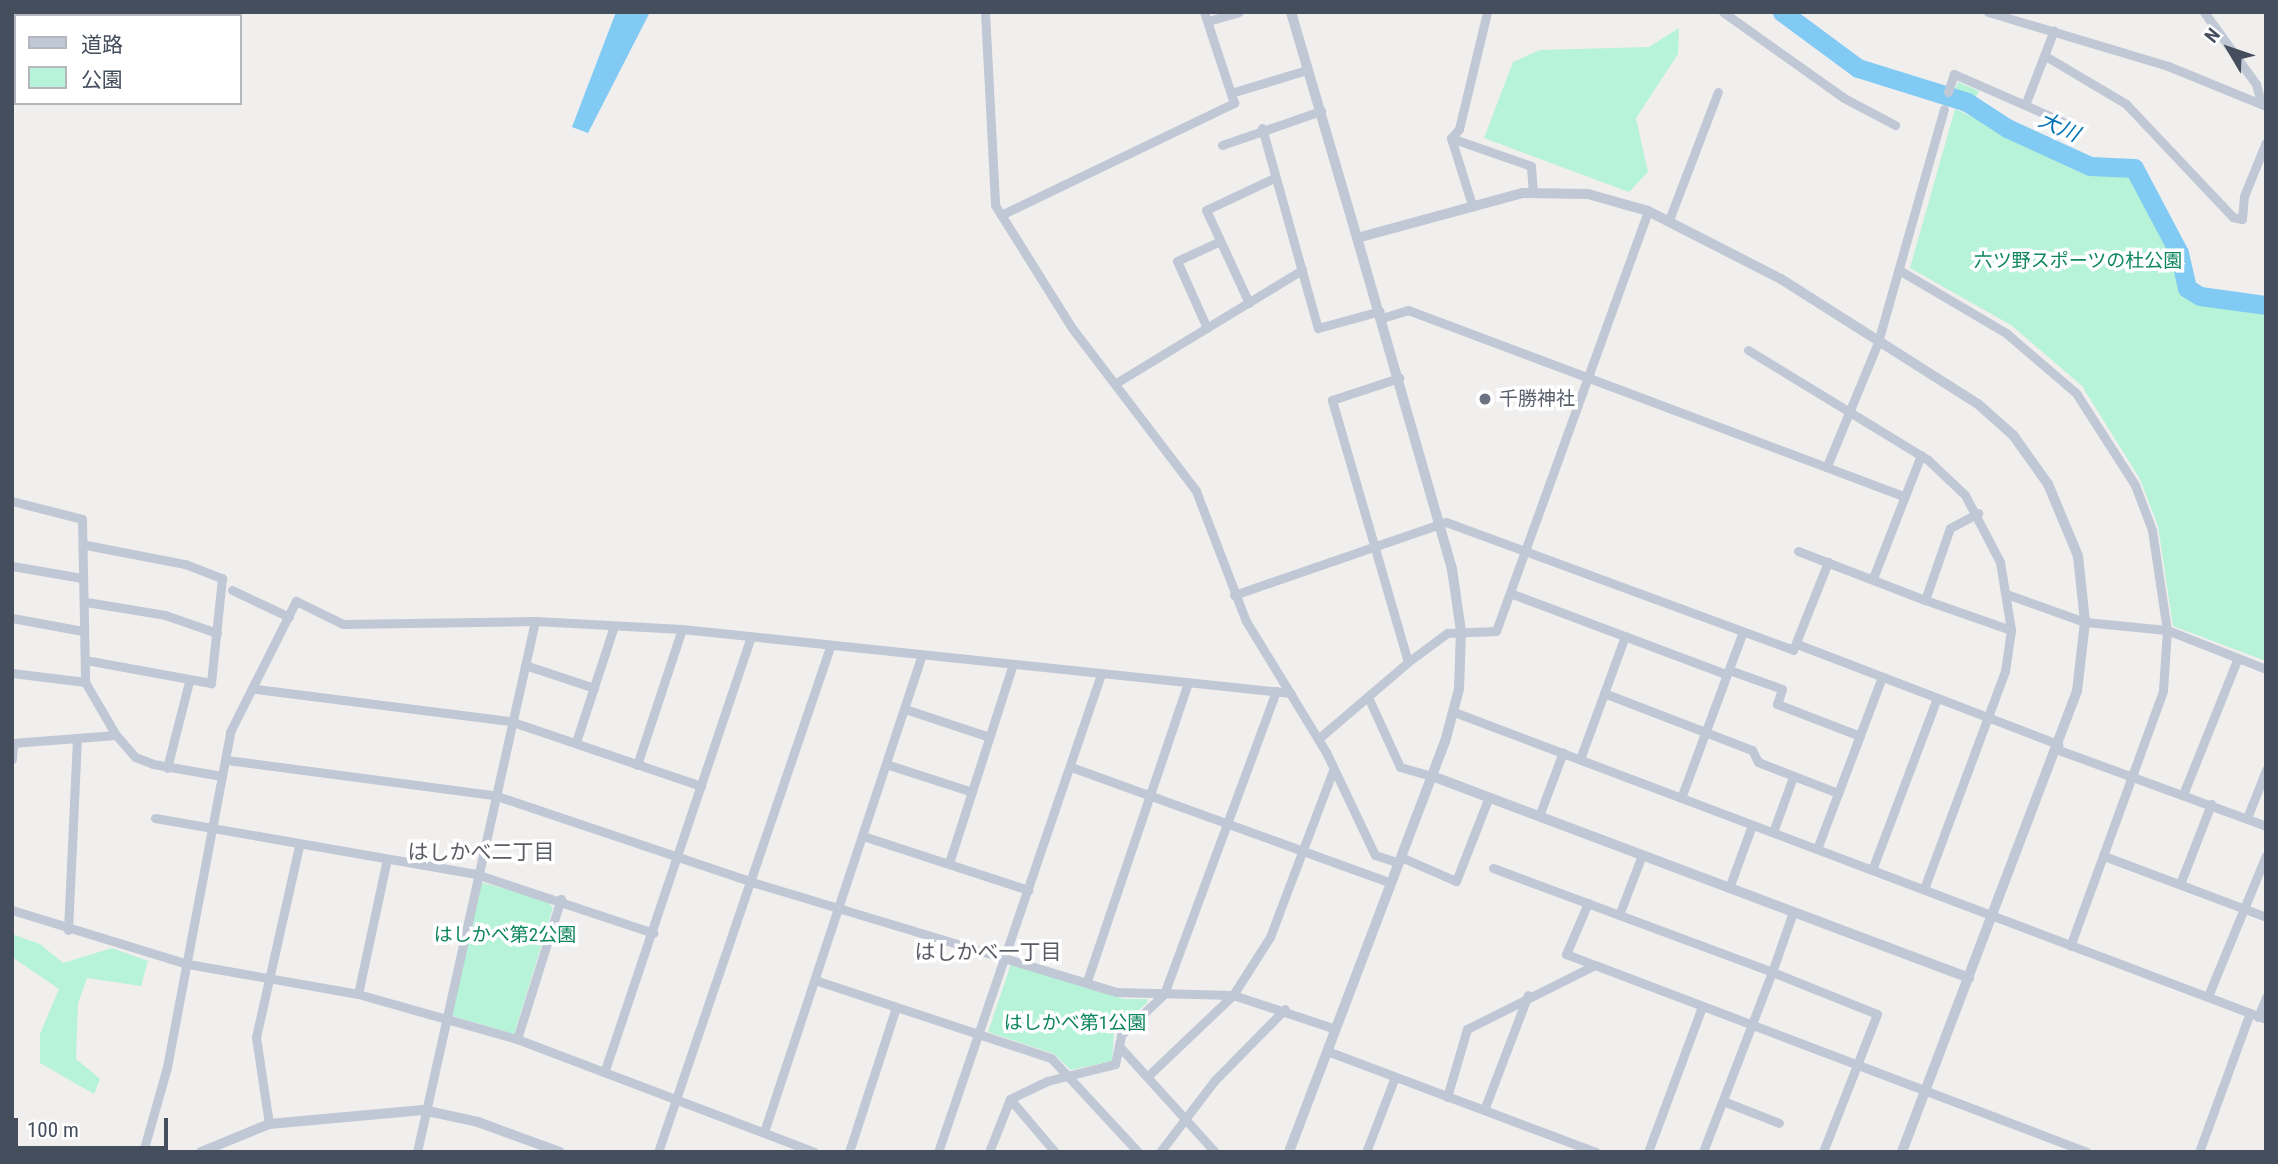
<!DOCTYPE html>
<meta charset="utf-8">
<style>
body{margin:0}
#map{position:relative;width:2278px;height:1164px;overflow:hidden;background:#f1eeee;font-family:"Roboto Condensed","Noto Sans JP",sans-serif}
div>[style]{position:absolute}
[style*='--x']{left:calc(var(--x)*1px);top:calc(var(--y)*1px);width:calc(var(--w)*1px);rotate:calc(var(--a)*1deg)}
.green>*{inset:0;background:#b7f3d8}
.water>*{inset:0;background:#80caf4}
.river>*{height:19px;margin:-9.5px;padding:0 9.5px;transform-origin:9.5px;border-radius:9.5px;background:#80caf4}
.minor>*{height:9px;margin:-4.5px;padding:0 4.5px;transform-origin:4.5px;border-radius:4.5px;background:#c0c7d5}
.tertiary>*{height:10px;margin:-5px;padding:0 5px;transform-origin:5px;border-radius:5px;background:#c0c7d5}
.dots>*{width:19px;height:19px;translate:-50% -50%;box-sizing:border-box;border:4px solid #fff;border-radius:50%}
span{translate:-50% -50%;white-space:nowrap;text-align:center;line-height:1.15;-webkit-text-stroke:7px #fff;paint-order:stroke}
.park-label{font-size:19px;color:#0e865d}
.worship-label{font-size:19px;color:#5b616d}
.left{translate:0 -50%;text-align:left}
.water-label{font-size:21px;color:#0073b5;font-style:italic}
.neighbourhood-label{font-size:21px;color:#5a5d64}
.frame{position:absolute;inset:0;border:14px solid #444e5d;pointer-events:none}
.legend{position:absolute;left:14px;top:14px;width:228px;height:91px;box-sizing:border-box;background:#fff;border:2px solid #b4b8be;margin:0;padding:9px 12px;list-style:none;font-size:21px;color:#444e5d}
.legend li{display:flex;align-items:center;gap:14px;height:35px}
.legend b{width:35px;border:2px solid #b4b8be}
.north{position:absolute;left:2194px;top:14px;width:70px;height:70px;-webkit-text-stroke:5px #fff;paint-order:stroke;rotate:309deg;font-size:19px;font-weight:700;line-height:28px;text-align:center;color:#444e5d}
.north::after{content:'';display:block;margin:auto;width:24px;height:32px;background:#444e5d;clip-path:polygon(50% 0,100% 100%,50% 72%,0 100%)}
.scale{position:absolute;left:14px;top:1118px;width:154px;height:32px;box-sizing:border-box;border:4px solid #444e5d;border-top:0;padding-left:9px;font-size:21px;line-height:24px;white-space:nowrap;color:#444e5d;-webkit-text-stroke:5px #fff;paint-order:stroke}
</style>
<div id="map">
<div class="green">
<i style="clip-path:polygon(1679px 28px,1678px 54px,1636px 118px,1648px 172px,1629px 192px,1484px 138px,1513px 62px,1540px 50px,1649px 47px)"></i>
<i style="clip-path:polygon(1958px 82px,1979px 91px,1971px 107px,1975px 117px,1949px 105px)"></i>
<i style="clip-path:polygon(1955px 109px,2088px 170px,2135px 174px,2173px 246px,2189px 295px,2266px 308px,2266px 661px,2173px 626px,2158px 526px,2140px 479px,2082px 386px,2011px 325px,1910px 268px)"></i>
<i style="clip-path:polygon(477px 881px,547px 901px,553px 908px,514px 1034px,449px 1015px)"></i>
<i style="clip-path:polygon(12px 934px,40px 944px,63px 963px,112px 948px,148px 961px,141px 986px,87px 978px,78px 1003px,76px 1059px,100px 1079px,94px 1094px,40px 1063px,40px 1034px,59px 989px,12px 957px)"></i>
<i style="clip-path:polygon(1011px 964px,1124px 999px,1147px 999px,1147px 1003px,1114px 1032px,1112px 1061px,1071px 1070px,1054px 1054px,988px 1032px)"></i>
</div>
<div class="water">
<i style="clip-path:polygon(616px 12px,650px 12px,588px 133px,572px 127px)"></i>
</div>
<div class="river">
<i style="--x:1782;--y:12;--w:94;--a:36.4"></i>
<i style="--x:1858;--y:68;--w:114;--a:17.3"></i>
<i style="--x:1967;--y:102;--w:48;--a:33"></i>
<i style="--x:2007;--y:128;--w:91;--a:24.6"></i>
<i style="--x:2090;--y:166;--w:44;--a:2.6"></i>
<i style="--x:2134;--y:168;--w:96;--a:62.1"></i>
<i style="--x:2179;--y:253;--w:36;--a:77"></i>
<i style="--x:2187;--y:288;--w:15;--a:32"></i>
<i style="--x:2200;--y:296;--w:67;--a:7.8"></i>
</div>
<div class="minor">
<i style="--x:985;--y:12;--w:193;--a:87"></i>
<i style="--x:995;--y:205;--w:145;--a:58"></i>
<i style="--x:1072;--y:328;--w:205;--a:52.7"></i>
<i style="--x:1196;--y:491;--w:139;--a:69"></i>
<i style="--x:1246;--y:621;--w:153;--a:58.6"></i>
<i style="--x:1326;--y:752;--w:114;--a:64.6"></i>
<i style="--x:1375;--y:855;--w:25;--a:18"></i>
<i style="--x:1723;--y:12;--w:148;--a:35.4"></i>
<i style="--x:1844;--y:98;--w:58;--a:27.9"></i>
<i style="--x:1988;--y:12;--w:188;--a:16.7"></i>
<i style="--x:2168;--y:66;--w:106;--a:22.2"></i>
<i style="--x:2204;--y:12;--w:89;--a:54.2"></i>
<i style="--x:2256;--y:84;--w:20;--a:75"></i>
<i style="--x:1208;--y:21;--w:32;--a:-16"></i>
<i style="--x:2047;--y:57;--w:92;--a:30.7"></i>
<i style="--x:2126;--y:104;--w:156;--a:46.6"></i>
<i style="--x:2233;--y:217;--w:9;--a:13"></i>
<i style="--x:2242;--y:219;--w:23;--a:-85"></i>
<i style="--x:2244;--y:196;--w:58;--a:-67.8"></i>
<i style="--x:1234;--y:92;--w:76;--a:-16.8"></i>
<i style="--x:1948;--y:92;--w:19;--a:-72"></i>
<i style="--x:1954;--y:74;--w:77;--a:23.6"></i>
<i style="--x:2025;--y:105;--w:80;--a:-68.9"></i>
<i style="--x:2025;--y:105;--w:54;--a:24.2"></i>
<i style="--x:1262;--y:128;--w:208;--a:74.4"></i>
<i style="--x:1318;--y:328;--w:64;--a:-15.3"></i>
<i style="--x:1451;--y:138;--w:85;--a:19.3"></i>
<i style="--x:1531;--y:166;--w:27;--a:86"></i>
<i style="--x:1222;--y:145;--w:105;--a:-19"></i>
<i style="--x:1472;--y:205;--w:70;--a:-107.4"></i>
<i style="--x:1451;--y:138;--w:12;--a:-48"></i>
<i style="--x:1459;--y:129;--w:120;--a:-76.5"></i>
<i style="--x:1001;--y:215;--w:259;--a:-25.7"></i>
<i style="--x:1234;--y:103;--w:96;--a:-108.2"></i>
<i style="--x:1669;--y:220;--w:137;--a:-69.1"></i>
<i style="--x:1899;--y:270;--w:124;--a:30.5"></i>
<i style="--x:2006;--y:333;--w:92;--a:40.6"></i>
<i style="--x:2076;--y:393;--w:109;--a:57.3"></i>
<i style="--x:2135;--y:485;--w:48;--a:69.3"></i>
<i style="--x:2152;--y:530;--w:101;--a:81.5"></i>
<i style="--x:2167;--y:630;--w:61;--a:93.8"></i>
<i style="--x:2163;--y:691;--w:271;--a:110"></i>
<i style="--x:1249;--y:303;--w:102;--a:-114.8"></i>
<i style="--x:1206;--y:210;--w:75;--a:-25.2"></i>
<i style="--x:1382;--y:318;--w:27;--a:-17"></i>
<i style="--x:1408;--y:310;--w:529;--a:20.59"></i>
<i style="--x:1207;--y:328;--w:73;--a:-114.1"></i>
<i style="--x:1177;--y:261;--w:47;--a:-24.9"></i>
<i style="--x:1748;--y:350;--w:211;--a:31.4"></i>
<i style="--x:1928;--y:460;--w:51;--a:43.4"></i>
<i style="--x:1965;--y:495;--w:76;--a:62.4"></i>
<i style="--x:2000;--y:562;--w:69;--a:80.8"></i>
<i style="--x:2011;--y:630;--w:41;--a:98.3"></i>
<i style="--x:2005;--y:671;--w:233;--a:110.4"></i>
<i style="--x:1116;--y:383;--w:218;--a:-31.3"></i>
<i style="--x:1827;--y:466;--w:134;--a:-67.6"></i>
<i style="--x:1878;--y:342;--w:242;--a:-74.2"></i>
<i style="--x:12;--y:501;--w:72;--a:14.4"></i>
<i style="--x:82;--y:519;--w:163;--a:88.9"></i>
<i style="--x:85;--y:682;--w:61;--a:59.7"></i>
<i style="--x:116;--y:735;--w:29;--a:49"></i>
<i style="--x:135;--y:757;--w:19;--a:21"></i>
<i style="--x:153;--y:764;--w:70;--a:9.9"></i>
<i style="--x:86;--y:545;--w:101;--a:10.9"></i>
<i style="--x:185;--y:564;--w:40;--a:21"></i>
<i style="--x:222;--y:578;--w:106;--a:96"></i>
<i style="--x:211;--y:683;--w:127;--a:-169.6"></i>
<i style="--x:1798;--y:551;--w:136;--a:21.1"></i>
<i style="--x:1925;--y:600;--w:76;--a:-70.9"></i>
<i style="--x:1950;--y:528;--w:32;--a:-28"></i>
<i style="--x:12;--y:566;--w:71;--a:9.7"></i>
<i style="--x:1873;--y:578;--w:132;--a:-68.7"></i>
<i style="--x:232;--y:590;--w:63;--a:25.3"></i>
<i style="--x:1510;--y:593;--w:231;--a:20.6"></i>
<i style="--x:1234;--y:595;--w:224;--a:-19"></i>
<i style="--x:1446;--y:522;--w:370;--a:20.2"></i>
<i style="--x:1793;--y:650;--w:95;--a:-68.3"></i>
<i style="--x:2009;--y:595;--w:81;--a:19.6"></i>
<i style="--x:2085;--y:622;--w:82;--a:5.6"></i>
<i style="--x:2167;--y:630;--w:106;--a:21.5"></i>
<i style="--x:1925;--y:600;--w:91;--a:19.2"></i>
<i style="--x:86;--y:602;--w:80;--a:9.3"></i>
<i style="--x:165;--y:615;--w:55;--a:19.1"></i>
<i style="--x:12;--y:618;--w:72;--a:10.4"></i>
<i style="--x:1797;--y:644;--w:280;--a:21"></i>
<i style="--x:1408;--y:662;--w:49;--a:-36.6"></i>
<i style="--x:1447;--y:633;--w:49;--a:-2.3"></i>
<i style="--x:1496;--y:631;--w:447;--a:-70.1"></i>
<i style="--x:525;--y:665;--w:73;--a:18.4"></i>
<i style="--x:1729;--y:670;--w:56;--a:19.7"></i>
<i style="--x:1782;--y:689;--w:16;--a:108"></i>
<i style="--x:1777;--y:704;--w:89;--a:21.1"></i>
<i style="--x:12;--y:673;--w:74;--a:7"></i>
<i style="--x:256;--y:689;--w:256;--a:7.2"></i>
<i style="--x:510;--y:721;--w:202;--a:18.8"></i>
<i style="--x:1604;--y:693;--w:159;--a:21.1"></i>
<i style="--x:1752;--y:750;--w:13;--a:63"></i>
<i style="--x:1758;--y:762;--w:86;--a:21.2"></i>
<i style="--x:1368;--y:697;--w:77;--a:65.4"></i>
<i style="--x:1400;--y:767;--w:33;--a:16"></i>
<i style="--x:905;--y:709;--w:89;--a:18.4"></i>
<i style="--x:1454;--y:712;--w:868;--a:20.71"></i>
<i style="--x:1318;--y:739;--w:118;--a:-40.5"></i>
<i style="--x:1408;--y:662;--w:273;--a:-106.2"></i>
<i style="--x:1332;--y:400;--w:71;--a:-18.2"></i>
<i style="--x:576;--y:742;--w:122;--a:-71.9"></i>
<i style="--x:12;--y:743;--w:104;--a:-4.4"></i>
<i style="--x:2056;--y:749;--w:224;--a:20.1"></i>
<i style="--x:12;--y:759;--w:16;--a:-86"></i>
<i style="--x:1580;--y:759;--w:131;--a:-69.9"></i>
<i style="--x:227;--y:760;--w:269;--a:7.5"></i>
<i style="--x:494;--y:795;--w:272;--a:18.6"></i>
<i style="--x:752;--y:882;--w:380;--a:16.8"></i>
<i style="--x:1116;--y:992;--w:117;--a:1.5"></i>
<i style="--x:1233;--y:995;--w:108;--a:18.3"></i>
<i style="--x:886;--y:764;--w:90;--a:18"></i>
<i style="--x:637;--y:765;--w:143;--a:-71.7"></i>
<i style="--x:1071;--y:767;--w:340;--a:19.9"></i>
<i style="--x:167;--y:768;--w:89;--a:-75.7"></i>
<i style="--x:2184;--y:792;--w:144;--a:-68.1"></i>
<i style="--x:1681;--y:798;--w:175;--a:-69.6"></i>
<i style="--x:1539;--y:816;--w:68;--a:-69.4"></i>
<i style="--x:155;--y:818;--w:326;--a:9.9"></i>
<i style="--x:476;--y:874;--w:187;--a:18.4"></i>
<i style="--x:2247;--y:818;--w:52;--a:-68.4"></i>
<i style="--x:1773;--y:832;--w:59;--a:-70"></i>
<i style="--x:863;--y:836;--w:174;--a:18.1"></i>
<i style="--x:1817;--y:849;--w:184;--a:-69.3"></i>
<i style="--x:2104;--y:856;--w:173;--a:20.6"></i>
<i style="--x:1401;--y:857;--w:60;--a:23.6"></i>
<i style="--x:1456;--y:881;--w:90;--a:-68.6"></i>
<i style="--x:949;--y:863;--w:206;--a:-72.2"></i>
<i style="--x:1493;--y:868;--w:298;--a:20.4"></i>
<i style="--x:1772;--y:972;--w:193;--a:111"></i>
<i style="--x:1872;--y:870;--w:184;--a:-69.3"></i>
<i style="--x:2180;--y:884;--w:86;--a:-68.8"></i>
<i style="--x:1729;--y:888;--w:67;--a:-69.9"></i>
<i style="--x:1588;--y:903;--w:56;--a:113.3"></i>
<i style="--x:1566;--y:954;--w:31;--a:21"></i>
<i style="--x:12;--y:910;--w:184;--a:17.1"></i>
<i style="--x:188;--y:964;--w:173;--a:10"></i>
<i style="--x:358;--y:994;--w:165;--a:15.8"></i>
<i style="--x:517;--y:1039;--w:318;--a:20.8"></i>
<i style="--x:1793;--y:912;--w:64;--a:109.3"></i>
<i style="--x:1772;--y:972;--w:113;--a:21.8"></i>
<i style="--x:1877;--y:1014;--w:148;--a:111.4"></i>
<i style="--x:1619;--y:915;--w:64;--a:-69"></i>
<i style="--x:68;--y:930;--w:189;--a:-87.3"></i>
<i style="--x:815;--y:980;--w:249;--a:18.3"></i>
<i style="--x:1051;--y:1058;--w:128;--a:47.2"></i>
<i style="--x:1087;--y:981;--w:315;--a:-71.3"></i>
<i style="--x:358;--y:994;--w:138;--a:-77.9"></i>
<i style="--x:2208;--y:996;--w:152;--a:-67.6"></i>
<i style="--x:2258;--y:1017;--w:22;--a:-68"></i>
<i style="--x:517;--y:1039;--w:147;--a:-72.6"></i>
<i style="--x:1119;--y:1046;--w:143;--a:47.8"></i>
<i style="--x:1327;--y:1051;--w:287;--a:20.6"></i>
<i style="--x:605;--y:1070;--w:456;--a:-71.4"></i>
<i style="--x:1150;--y:1074;--w:115;--a:-43.6"></i>
<i style="--x:1233;--y:995;--w:69;--a:-57.5"></i>
<i style="--x:1270;--y:937;--w:178;--a:-69.3"></i>
<i style="--x:1447;--y:1097;--w:71;--a:-73.6"></i>
<i style="--x:1467;--y:1029;--w:143;--a:-26.6"></i>
<i style="--x:1595;--y:965;--w:526;--a:20.81"></i>
<i style="--x:1010;--y:1099;--w:70;--a:49.7"></i>
<i style="--x:1723;--y:1101;--w:60;--a:21.4"></i>
<i style="--x:1484;--y:1110;--w:123;--a:-69.1"></i>
<i style="--x:269;--y:1124;--w:88;--a:-98.5"></i>
<i style="--x:256;--y:1037;--w:196;--a:-77.3"></i>
<i style="--x:764;--y:1132;--w:499;--a:-71.7"></i>
<i style="--x:143;--y:1152;--w:88;--a:-74.2"></i>
<i style="--x:167;--y:1067;--w:341;--a:-79.3"></i>
<i style="--x:230;--y:732;--w:147;--a:-63.3"></i>
<i style="--x:296;--y:601;--w:52;--a:26.1"></i>
<i style="--x:343;--y:624;--w:192;--a:-0.9"></i>
<i style="--x:535;--y:621;--w:147;--a:3.1"></i>
<i style="--x:682;--y:629;--w:612;--a:6"></i>
<i style="--x:417;--y:1152;--w:544;--a:-77.47"></i>
<i style="--x:658;--y:1152;--w:533;--a:-71.19"></i>
<i style="--x:849;--y:1152;--w:152;--a:-72"></i>
<i style="--x:938;--y:1152;--w:502;--a:-71.17"></i>
<i style="--x:989;--y:1152;--w:57;--a:-68.4"></i>
<i style="--x:1010;--y:1099;--w:41;--a:-25.9"></i>
<i style="--x:1047;--y:1081;--w:70;--a:-14"></i>
<i style="--x:1115;--y:1064;--w:30;--a:-78"></i>
<i style="--x:1121;--y:1035;--w:59;--a:-43.6"></i>
<i style="--x:1164;--y:994;--w:323;--a:-69.7"></i>
<i style="--x:1160;--y:1152;--w:89;--a:-52.7"></i>
<i style="--x:1214;--y:1081;--w:101;--a:-45.4"></i>
<i style="--x:1366;--y:1152;--w:80;--a:-68.9"></i>
<i style="--x:1648;--y:1152;--w:155;--a:-69.6"></i>
<i style="--x:2199;--y:1152;--w:148;--a:-69.9"></i>
</div>
<div class="tertiary">
<i style="--x:1291;--y:12;--w:235;--a:73.7"></i>
<i style="--x:1357;--y:238;--w:172;--a:-15.2"></i>
<i style="--x:1523;--y:193;--w:65;--a:0.9"></i>
<i style="--x:1588;--y:194;--w:62;--a:15.8"></i>
<i style="--x:1648;--y:211;--w:149;--a:27.1"></i>
<i style="--x:1781;--y:279;--w:233;--a:32.4"></i>
<i style="--x:1978;--y:404;--w:47;--a:41.5"></i>
<i style="--x:2013;--y:435;--w:60;--a:54.5"></i>
<i style="--x:2048;--y:484;--w:78;--a:67.4"></i>
<i style="--x:2078;--y:556;--w:66;--a:83.9"></i>
<i style="--x:2085;--y:622;--w:69;--a:96.6"></i>
<i style="--x:2077;--y:691;--w:493;--a:110.8"></i>
<i style="--x:1432;--y:776;--w:574;--a:20.61"></i>
<i style="--x:201;--y:1152;--w:74;--a:-22.4"></i>
<i style="--x:269;--y:1124;--w:155;--a:-5.2"></i>
<i style="--x:423;--y:1110;--w:56;--a:12.3"></i>
<i style="--x:478;--y:1122;--w:87;--a:20.1"></i>
<i style="--x:1289;--y:1152;--w:439;--a:-69.2"></i>
<i style="--x:1445;--y:742;--w:55;--a:-75.2"></i>
<i style="--x:1459;--y:689;--w:58;--a:-88"></i>
<i style="--x:1461;--y:631;--w:63;--a:-98.3"></i>
<i style="--x:1452;--y:569;--w:344;--a:-106"></i>
</div>
<div class="dots">
<i style="left:1485px;top:399px;background:#6b7280"></i>
</div>
<div class="park-label">
<span style="left:2078px;top:261px">六ツ野スポーツの杜公園</span>
<span style="left:505px;top:935px">はしかべ第2公園</span>
<span style="left:1075px;top:1023px">はしかべ第1公園</span>
</div>
<div class="worship-label">
<span class="left" style="left:1499px;top:399px">千勝神社</span>
</div>
<div class="water-label">
<span style="left:2059px;top:127px;rotate:24deg">大川</span>
</div>
<div class="neighbourhood-label">
<span style="left:481px;top:852px">はしかべ二丁目</span>
<span style="left:988px;top:952px">はしかべ一丁目</span>
</div>
<div class="frame"></div>
<ul class="legend">
<li><b style="height:9px;background:#c0c7d5"></b>道路</li>
<li><b style="height:19px;background:#b7f3d8"></b>公園</li>
</ul>
<div class="north">N</div>
<div class="scale">100 m</div>
</div>
